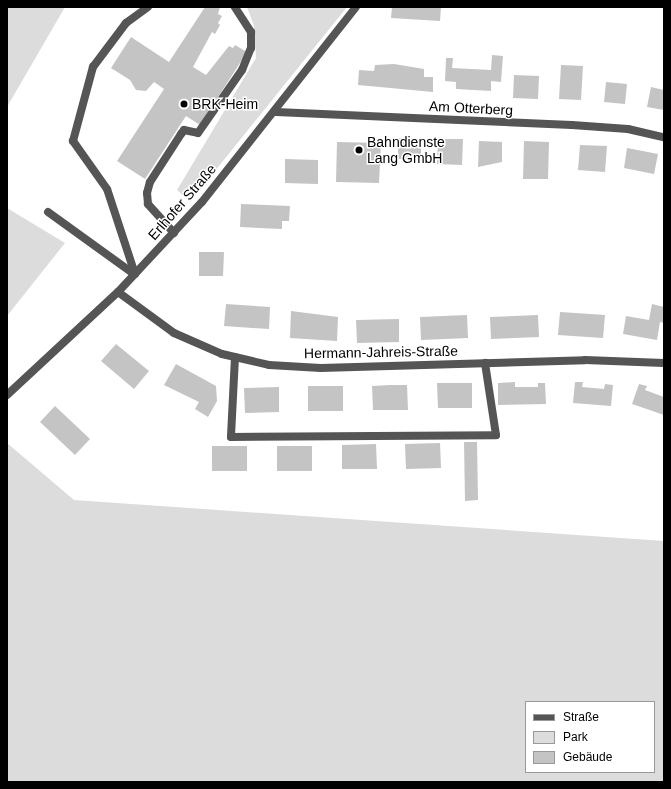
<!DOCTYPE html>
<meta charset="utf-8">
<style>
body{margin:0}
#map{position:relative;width:671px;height:789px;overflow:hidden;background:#fff;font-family:Helvetica,sans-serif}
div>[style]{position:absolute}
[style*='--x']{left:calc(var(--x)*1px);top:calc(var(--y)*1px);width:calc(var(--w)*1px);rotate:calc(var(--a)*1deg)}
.green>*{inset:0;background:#dcdcdc}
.building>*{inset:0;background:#c4c4c4}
.service>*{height:8px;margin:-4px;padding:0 4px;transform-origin:4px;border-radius:4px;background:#555}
.minor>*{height:8px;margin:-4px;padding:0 4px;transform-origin:4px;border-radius:4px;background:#555}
.tertiary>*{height:8px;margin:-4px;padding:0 4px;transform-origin:4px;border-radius:4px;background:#555}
.dots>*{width:11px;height:11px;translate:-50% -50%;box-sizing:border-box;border:2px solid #fff;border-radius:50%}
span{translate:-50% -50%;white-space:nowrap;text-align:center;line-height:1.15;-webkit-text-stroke:3px #fff;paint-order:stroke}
.poi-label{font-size:14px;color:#000}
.left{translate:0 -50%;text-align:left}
.street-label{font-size:14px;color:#000}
.frame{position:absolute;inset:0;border:8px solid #000;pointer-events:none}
.legend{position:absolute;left:525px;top:701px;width:130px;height:72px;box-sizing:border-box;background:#fff;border:1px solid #999;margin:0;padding:5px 7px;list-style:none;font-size:12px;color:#000}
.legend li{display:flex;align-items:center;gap:8px;height:20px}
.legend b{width:20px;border:1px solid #999}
</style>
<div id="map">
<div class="green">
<i style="clip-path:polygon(7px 7px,65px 7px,7px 107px)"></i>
<i style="clip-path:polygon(247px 7px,347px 7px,190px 202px,177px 190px,256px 58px,254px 26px)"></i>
<i style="clip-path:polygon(7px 208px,65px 243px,7px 316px)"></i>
<i style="clip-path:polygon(evenodd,7px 443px,74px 500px,664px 541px,664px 782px,7px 782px,7px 443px,526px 702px,654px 702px,654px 772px,526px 772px,526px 702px)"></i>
</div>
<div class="building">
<i style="clip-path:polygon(205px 7px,220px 7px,218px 14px,222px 16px,218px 23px,220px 25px,215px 34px,212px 32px,193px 67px,206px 75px,229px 46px,233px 48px,235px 45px,247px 52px,200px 125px,186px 116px,145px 179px,117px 161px,164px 89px,154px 82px,146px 91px,136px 90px,130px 80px,111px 68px,131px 37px,169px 62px)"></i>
<i style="clip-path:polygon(392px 7px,441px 7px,440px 21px,391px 18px)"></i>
<i style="clip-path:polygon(492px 55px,503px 56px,501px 82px,491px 81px,491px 91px,456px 89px,456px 82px,445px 81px,446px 58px,453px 58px,452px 68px,491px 70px)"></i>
<i style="clip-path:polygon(394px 64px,424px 69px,424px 77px,433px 77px,433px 92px,358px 85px,359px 70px,374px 71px,375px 65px)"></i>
<i style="clip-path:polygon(561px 65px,583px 66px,581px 100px,559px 99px)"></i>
<i style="clip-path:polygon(514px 75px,539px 76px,538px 99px,513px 98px)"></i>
<i style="clip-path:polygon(606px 82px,627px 84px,625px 104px,604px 102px)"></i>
<i style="clip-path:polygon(651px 87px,664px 90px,664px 110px,647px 107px)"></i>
<i style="clip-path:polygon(398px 138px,421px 138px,421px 159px,398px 159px)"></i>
<i style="clip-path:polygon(438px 139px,463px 139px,462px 165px,437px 164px)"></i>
<i style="clip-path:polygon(479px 141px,502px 142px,502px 162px,478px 167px)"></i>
<i style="clip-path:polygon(524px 141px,549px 142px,548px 179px,523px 179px)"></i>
<i style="clip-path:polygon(337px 142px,381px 143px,379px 183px,336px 182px)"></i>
<i style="clip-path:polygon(580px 145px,607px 146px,605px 172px,578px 170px)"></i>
<i style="clip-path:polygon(627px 148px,658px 154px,654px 174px,624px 168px)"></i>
<i style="clip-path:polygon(285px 159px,318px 160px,318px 184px,285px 183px)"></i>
<i style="clip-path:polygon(241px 204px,290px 206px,289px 221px,282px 221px,282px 229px,240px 227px)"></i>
<i style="clip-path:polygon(199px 252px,224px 252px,223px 276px,199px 276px)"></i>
<i style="clip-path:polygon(226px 304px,270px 307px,269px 329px,224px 326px)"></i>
<i style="clip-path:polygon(652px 304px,664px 307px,664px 323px,660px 322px,657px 340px,623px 334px,626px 316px,649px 320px)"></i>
<i style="clip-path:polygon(291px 311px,338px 317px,337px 341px,290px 338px)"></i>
<i style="clip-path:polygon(560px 312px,605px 315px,603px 338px,558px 335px)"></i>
<i style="clip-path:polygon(467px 315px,468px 338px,421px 340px,420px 317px)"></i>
<i style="clip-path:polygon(538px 315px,539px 337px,491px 339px,490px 317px)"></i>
<i style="clip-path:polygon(399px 319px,399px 342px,357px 343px,356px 320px)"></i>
<i style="clip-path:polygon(116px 344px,149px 371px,134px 389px,101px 361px)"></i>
<i style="clip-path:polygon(176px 364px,216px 386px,217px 401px,208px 417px,195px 409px,199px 402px,164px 385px)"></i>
<i style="clip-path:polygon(515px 382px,515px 387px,538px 387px,538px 383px,545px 383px,546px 404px,498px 405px,498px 383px)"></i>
<i style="clip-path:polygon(575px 382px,583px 382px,582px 387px,604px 389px,605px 384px,613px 385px,611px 406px,573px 403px)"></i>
<i style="clip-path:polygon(437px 383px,472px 383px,472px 408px,438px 408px)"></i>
<i style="clip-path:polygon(639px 384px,647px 386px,645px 390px,664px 397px,664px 415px,632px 404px)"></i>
<i style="clip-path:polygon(390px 385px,407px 385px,408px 410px,373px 410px,372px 386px)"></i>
<i style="clip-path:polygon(308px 386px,343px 386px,343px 411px,308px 411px)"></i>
<i style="clip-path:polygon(279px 387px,279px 412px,245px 413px,244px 388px)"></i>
<i style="clip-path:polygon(55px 406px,90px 439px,75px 455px,40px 422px)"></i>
<i style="clip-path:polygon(464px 442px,477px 442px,478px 500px,465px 501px)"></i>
<i style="clip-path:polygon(440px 443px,441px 468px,406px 469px,405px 444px)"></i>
<i style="clip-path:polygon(376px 444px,377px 469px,342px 469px,342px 445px)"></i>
<i style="clip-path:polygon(212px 446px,247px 446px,247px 471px,212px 471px)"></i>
<i style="clip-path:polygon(277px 446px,312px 446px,312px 471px,277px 471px)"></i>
</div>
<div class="service">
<i style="--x:48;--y:212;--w:106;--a:35.8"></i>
<i style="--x:174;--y:233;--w:39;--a:-132"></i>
<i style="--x:148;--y:204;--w:11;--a:-95"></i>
<i style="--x:147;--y:193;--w:11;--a:-75"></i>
<i style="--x:150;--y:182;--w:57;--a:-57.1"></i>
<i style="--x:181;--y:134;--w:5;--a:-53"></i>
<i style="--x:184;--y:130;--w:14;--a:12"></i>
<i style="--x:198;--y:133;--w:77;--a:-55.1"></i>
<i style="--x:242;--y:70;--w:24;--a:-68"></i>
<i style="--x:251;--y:48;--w:16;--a:-90"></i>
<i style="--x:251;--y:32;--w:30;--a:-123"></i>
<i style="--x:135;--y:274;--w:89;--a:-108.2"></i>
<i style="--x:107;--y:189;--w:59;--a:-125.3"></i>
<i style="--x:73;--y:141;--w:77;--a:-74.9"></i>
<i style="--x:93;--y:67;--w:55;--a:-53.1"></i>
<i style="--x:126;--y:23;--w:27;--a:-36"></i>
<i style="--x:235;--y:357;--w:80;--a:92.9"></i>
<i style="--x:231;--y:437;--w:265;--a:-0.4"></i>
<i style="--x:496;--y:435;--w:73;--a:-98.7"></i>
</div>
<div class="minor">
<i style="--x:276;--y:112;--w:296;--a:2.5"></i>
<i style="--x:572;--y:125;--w:56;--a:4.1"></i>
<i style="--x:628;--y:129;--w:37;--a:13"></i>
<i style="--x:118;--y:292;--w:69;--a:36.2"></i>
<i style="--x:174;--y:333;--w:52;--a:23.6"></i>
<i style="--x:222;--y:354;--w:48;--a:13.2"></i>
<i style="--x:269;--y:365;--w:52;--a:3.3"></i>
<i style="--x:321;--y:368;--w:264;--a:-1.7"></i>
<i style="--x:585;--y:360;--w:79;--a:2.2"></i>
</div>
<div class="tertiary">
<i style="--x:7;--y:395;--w:151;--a:-42.9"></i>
<i style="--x:118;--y:292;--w:123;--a:-47"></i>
<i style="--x:202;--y:202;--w:248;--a:-51.7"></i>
</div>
<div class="dots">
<i style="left:184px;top:104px;background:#000"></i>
<i style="left:359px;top:150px;background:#000"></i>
</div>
<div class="poi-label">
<span class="left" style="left:192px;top:104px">BRK-Heim</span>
<span class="left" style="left:367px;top:150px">Bahndienste<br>Lang GmbH</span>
</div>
<div class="street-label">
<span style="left:471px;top:108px;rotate:3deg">Am Otterberg</span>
<span style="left:182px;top:202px;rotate:-49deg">Erlhofer Straße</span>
<span style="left:381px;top:352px;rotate:-1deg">Hermann-Jahreis-Straße</span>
</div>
<div class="frame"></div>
<ul class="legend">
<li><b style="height:5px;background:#555"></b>Straße</li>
<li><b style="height:11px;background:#dcdcdc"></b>Park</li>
<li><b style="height:11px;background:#c4c4c4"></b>Gebäude</li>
</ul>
</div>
